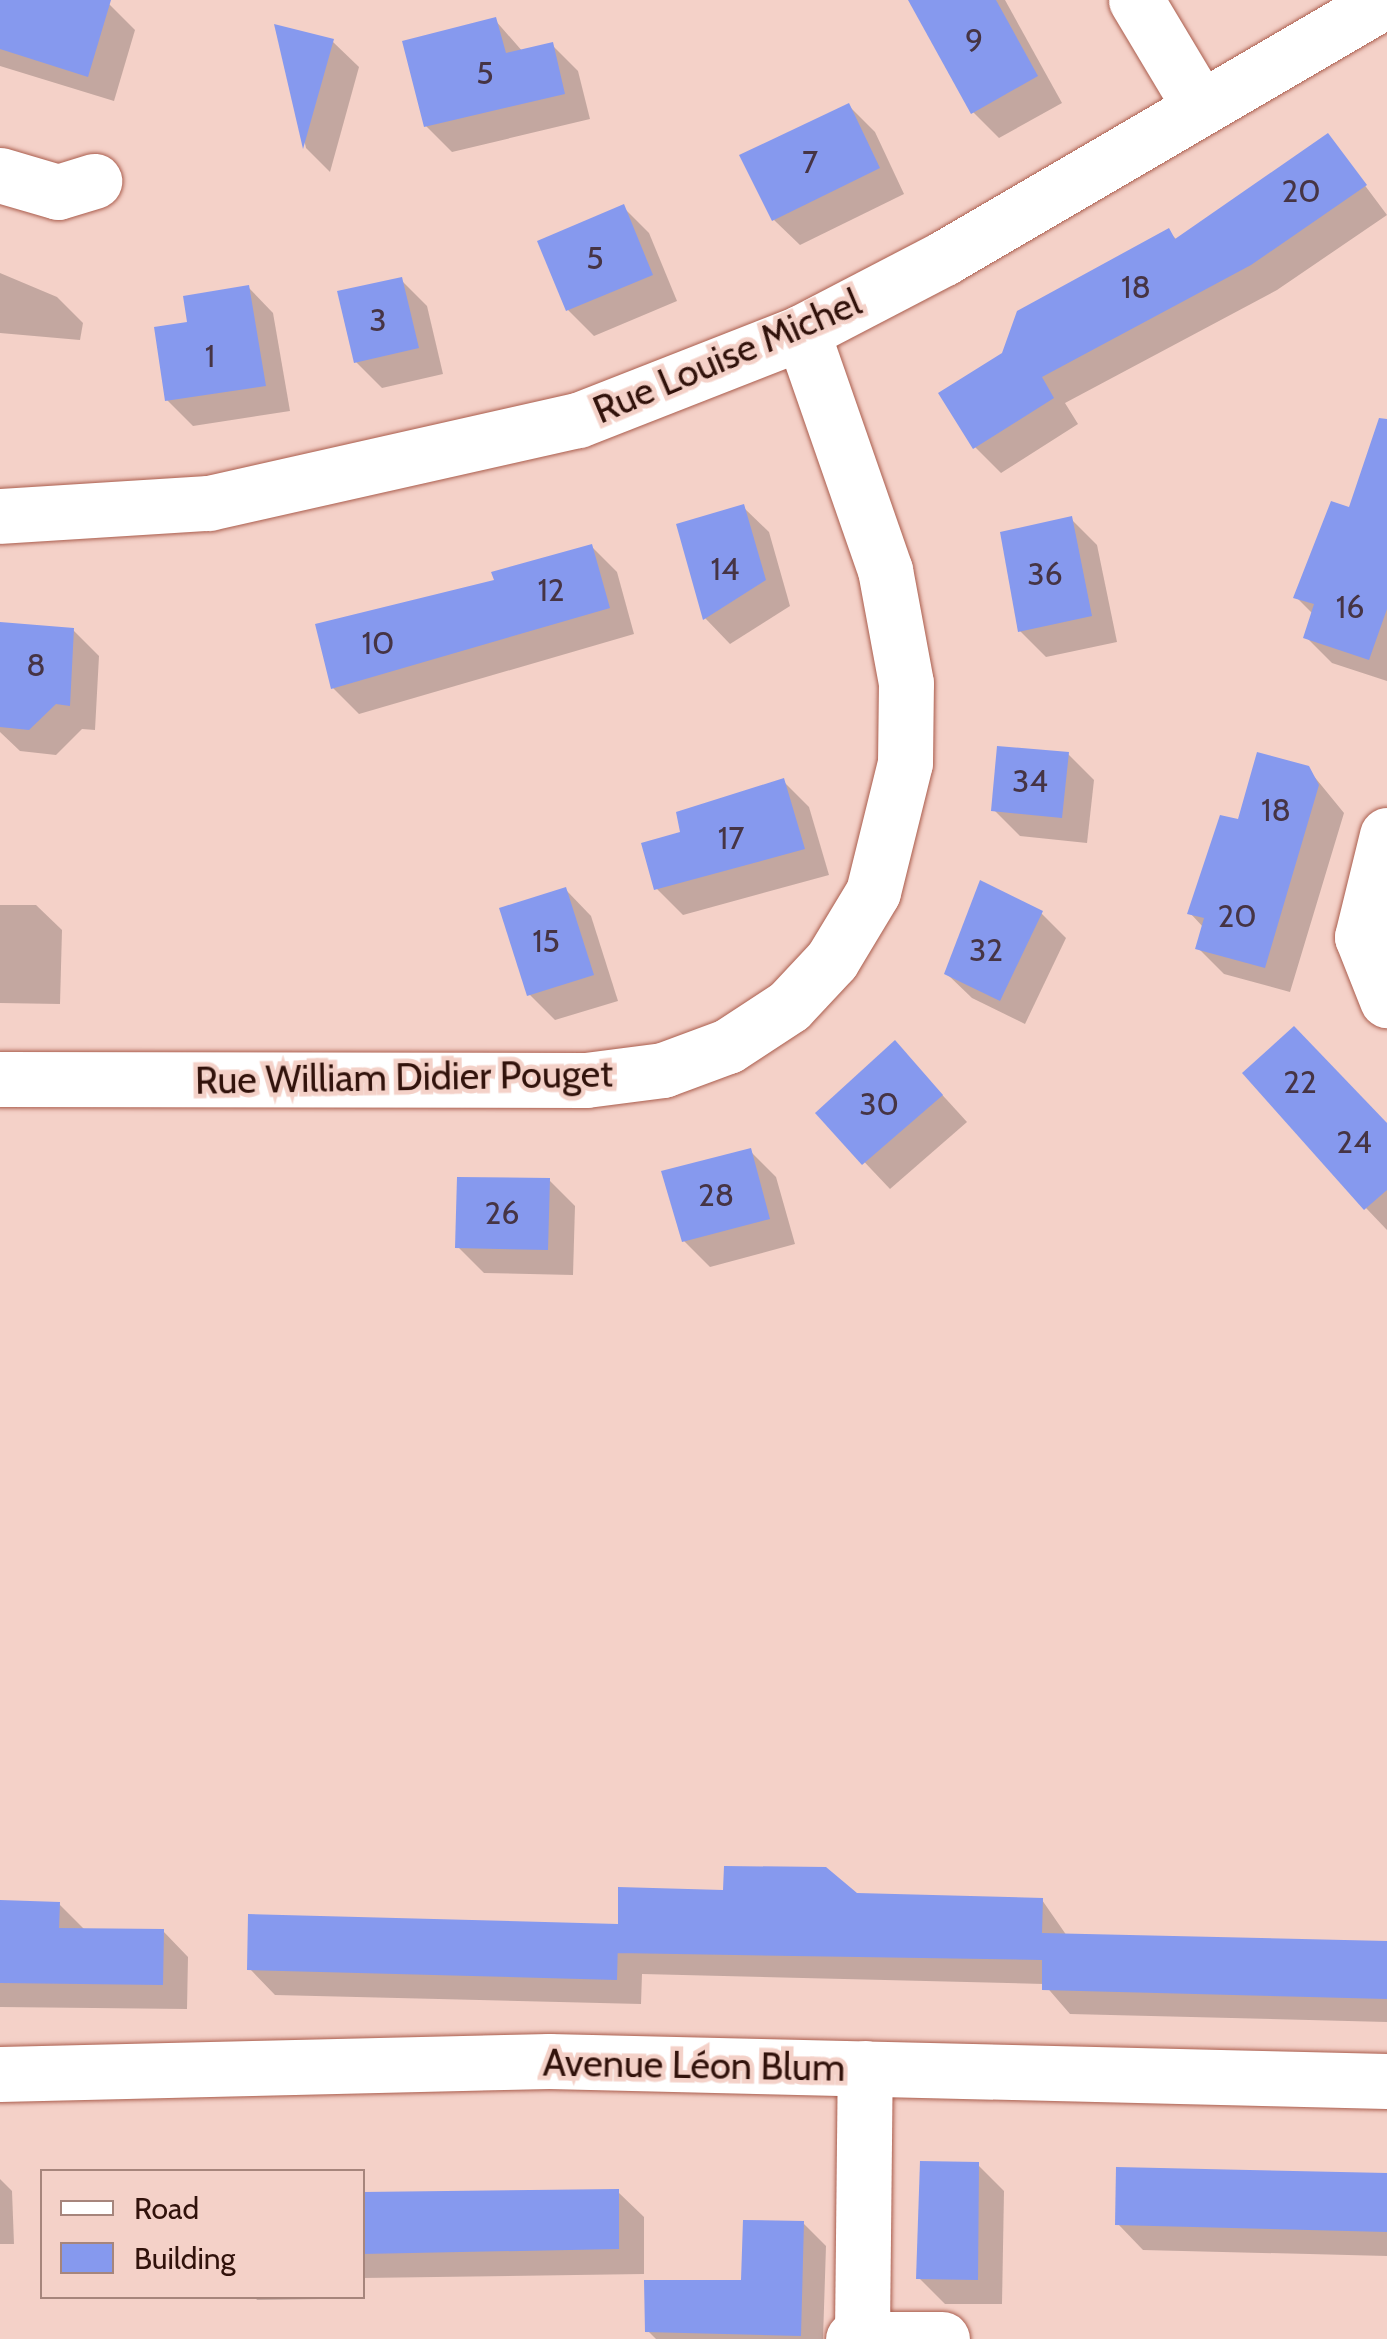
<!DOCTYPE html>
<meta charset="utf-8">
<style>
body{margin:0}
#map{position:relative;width:1387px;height:2339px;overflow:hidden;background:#f4d1c8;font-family:Cabin,sans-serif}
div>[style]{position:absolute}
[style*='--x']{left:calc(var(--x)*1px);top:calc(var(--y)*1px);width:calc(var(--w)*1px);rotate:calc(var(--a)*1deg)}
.shadow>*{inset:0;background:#0003}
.building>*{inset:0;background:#8699ee}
.roads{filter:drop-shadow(0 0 2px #aa5d4d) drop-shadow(0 0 2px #aa5d4d)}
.minor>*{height:55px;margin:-27.5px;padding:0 27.5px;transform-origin:27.5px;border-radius:27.5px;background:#fff}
span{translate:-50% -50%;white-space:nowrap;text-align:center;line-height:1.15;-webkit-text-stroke:9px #f4d1c8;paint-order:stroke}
.number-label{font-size:32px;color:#463444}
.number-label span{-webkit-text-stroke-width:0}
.street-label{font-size:38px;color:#31120b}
.legend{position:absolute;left:40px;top:2169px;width:325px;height:130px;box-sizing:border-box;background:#f4d1c8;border:2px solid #a6857c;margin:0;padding:12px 18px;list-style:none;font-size:30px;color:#31120b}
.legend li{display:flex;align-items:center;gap:20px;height:50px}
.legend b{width:50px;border:2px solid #a6857c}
</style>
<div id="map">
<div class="shadow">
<i style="clip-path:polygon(0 0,109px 4px,135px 30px,114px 101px,0 66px)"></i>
<i style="clip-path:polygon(921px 0,1005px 0,1062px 103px,999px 138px,973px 112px)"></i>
<i style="clip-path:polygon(495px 20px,523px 52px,552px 45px,578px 71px,590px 119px,452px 152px,426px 126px)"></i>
<i style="clip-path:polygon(278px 28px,333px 42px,359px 67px,330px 172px,306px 148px)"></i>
<i style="clip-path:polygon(849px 106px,875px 132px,904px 194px,800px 245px,774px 220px)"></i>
<i style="clip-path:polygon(1328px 136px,1387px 215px,1277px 290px,1065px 403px,1078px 424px,1001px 473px,975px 447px,1004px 355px,1168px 231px,1177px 240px)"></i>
<i style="clip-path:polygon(623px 207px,649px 233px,677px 301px,594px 336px,568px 310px)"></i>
<i style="clip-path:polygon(0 273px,57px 297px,83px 323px,80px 340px,0 333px)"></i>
<i style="clip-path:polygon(401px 280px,427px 306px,443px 374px,382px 388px,356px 362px)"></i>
<i style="clip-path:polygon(248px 287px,273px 313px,290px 411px,193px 426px,167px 400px,190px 324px)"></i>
<i style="clip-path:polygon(1387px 489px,1387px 681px,1332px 663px,1306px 637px,1313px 614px,1296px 597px,1351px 510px)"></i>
<i style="clip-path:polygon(743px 507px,769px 532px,790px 606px,730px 644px,705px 618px)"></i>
<i style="clip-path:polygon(1071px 519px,1097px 545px,1117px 642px,1046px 657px,1020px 631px)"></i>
<i style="clip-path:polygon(591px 546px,617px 572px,634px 634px,359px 714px,333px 688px,497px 581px)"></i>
<i style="clip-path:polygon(0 625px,73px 630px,99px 656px,95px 730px,82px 729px,56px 755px,20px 751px,0 732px)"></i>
<i style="clip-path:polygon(1068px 754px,1094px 780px,1087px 843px,1020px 836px,994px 810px)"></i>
<i style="clip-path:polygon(1308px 769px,1344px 813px,1290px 992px,1224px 974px,1198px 948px,1204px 928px,1190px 913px,1221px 818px,1240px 822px)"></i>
<i style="clip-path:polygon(783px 781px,809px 807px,829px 875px,683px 915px,657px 889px,683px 834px)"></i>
<i style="clip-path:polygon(566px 890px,591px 916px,618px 1001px,555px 1020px,529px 994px)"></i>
<i style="clip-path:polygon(0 905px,36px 905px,62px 930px,60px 1004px,0 1003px)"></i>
<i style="clip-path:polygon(1041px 913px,1066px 938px,1025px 1024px,972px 998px,947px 974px)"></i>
<i style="clip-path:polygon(895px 1043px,967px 1122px,890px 1189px,818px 1113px)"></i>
<i style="clip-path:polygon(1387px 1131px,1387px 1230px,1366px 1208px)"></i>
<i style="clip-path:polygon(750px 1151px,776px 1177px,795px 1244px,710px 1267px,684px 1241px)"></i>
<i style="clip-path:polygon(549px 1180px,575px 1206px,573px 1275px,484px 1273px,458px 1247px)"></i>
<i style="clip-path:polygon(856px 1895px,1042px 1900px,1067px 1936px,1387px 1943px,1387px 2022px,1070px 2014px,1044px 1984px,642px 1974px,641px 2004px,275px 1995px,250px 1969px)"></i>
<i style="clip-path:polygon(0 1903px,59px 1904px,85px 1930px,163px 1931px,188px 1957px,187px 2009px,0 2007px)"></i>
<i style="clip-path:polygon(978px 2165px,1004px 2191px,1002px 2304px,945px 2304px,919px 2278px)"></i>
<i style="clip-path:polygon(1387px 2175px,1387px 2256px,1143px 2250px,1118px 2224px)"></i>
<i style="clip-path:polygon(0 2179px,12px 2191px,14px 2244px,0 2244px)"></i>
<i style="clip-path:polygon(618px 2192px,644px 2217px,644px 2274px,362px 2278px,362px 2195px)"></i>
<i style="clip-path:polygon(803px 2223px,826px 2246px,823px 2339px,656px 2339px,648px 2331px,744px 2282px)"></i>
<i style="clip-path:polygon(254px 2296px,321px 2296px,321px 2299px,257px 2300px)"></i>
</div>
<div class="building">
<i style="clip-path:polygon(0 0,111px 0,88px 77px,0 49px)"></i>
<i style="clip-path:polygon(908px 0,996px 0,1038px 76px,971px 114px)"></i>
<i style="clip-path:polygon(496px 17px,506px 53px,553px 42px,565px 94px,424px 127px,402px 41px)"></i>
<i style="clip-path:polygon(274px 24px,334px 39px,303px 149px)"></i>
<i style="clip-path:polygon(849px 103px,880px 168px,772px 221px,739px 155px)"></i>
<i style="clip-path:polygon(1328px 133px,1367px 185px,1251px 265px,1042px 377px,1054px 398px,973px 449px,938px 393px,1002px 353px,1017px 311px,1169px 228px,1175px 239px)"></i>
<i style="clip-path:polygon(624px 204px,653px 275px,566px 311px,537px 241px)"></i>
<i style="clip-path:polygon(402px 277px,419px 348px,354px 363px,337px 291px)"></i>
<i style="clip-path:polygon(249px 285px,266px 386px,165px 401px,154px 327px,187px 322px,183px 296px)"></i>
<i style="clip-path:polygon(1379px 418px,1387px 419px,1387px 609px,1369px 660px,1303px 638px,1314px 604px,1293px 598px,1331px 501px,1349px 507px)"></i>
<i style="clip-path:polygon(744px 504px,766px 580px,703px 620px,676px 524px)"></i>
<i style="clip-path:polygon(1072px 516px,1092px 616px,1018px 632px,1000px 532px)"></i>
<i style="clip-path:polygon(592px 544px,610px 608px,331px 689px,315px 624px,494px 580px,491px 572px)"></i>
<i style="clip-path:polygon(0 622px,74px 628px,70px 706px,56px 704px,29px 730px,0 727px)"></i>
<i style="clip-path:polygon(997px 746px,1069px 752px,1062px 818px,991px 811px)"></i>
<i style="clip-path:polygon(1257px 752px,1309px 766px,1319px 785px,1265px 968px,1195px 949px,1204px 918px,1187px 914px,1220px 815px,1238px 819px)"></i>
<i style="clip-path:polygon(784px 778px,805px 849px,654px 890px,641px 843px,680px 832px,676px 812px)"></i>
<i style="clip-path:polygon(980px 880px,1043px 911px,1000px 1001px,944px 974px)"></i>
<i style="clip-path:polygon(566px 887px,594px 975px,527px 996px,499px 908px)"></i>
<i style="clip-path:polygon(1294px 1026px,1387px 1123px,1387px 1190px,1364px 1210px,1242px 1073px)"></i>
<i style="clip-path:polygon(895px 1040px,943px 1095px,862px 1165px,815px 1113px)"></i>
<i style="clip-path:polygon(751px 1148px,770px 1219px,682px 1242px,661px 1171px)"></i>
<i style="clip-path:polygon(457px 1177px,550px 1178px,548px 1250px,455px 1248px)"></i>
<i style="clip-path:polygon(724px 1866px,826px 1867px,857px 1893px,1043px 1898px,1042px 1933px,1387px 1941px,1387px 1999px,1042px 1990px,1042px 1960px,617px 1953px,618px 1940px,617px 1980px,247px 1970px,248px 1914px,618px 1924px,618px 1887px,723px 1890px)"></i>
<i style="clip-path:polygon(0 1900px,60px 1902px,59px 1928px,164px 1929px,163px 1985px,0 1983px)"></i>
<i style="clip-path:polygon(920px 2161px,979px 2162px,978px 2280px,916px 2279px)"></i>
<i style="clip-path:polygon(1116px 2167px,1387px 2173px,1387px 2232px,1115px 2225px)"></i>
<i style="clip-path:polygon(619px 2189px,619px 2249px,362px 2254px,362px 2192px)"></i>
<i style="clip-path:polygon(743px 2220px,804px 2221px,801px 2336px,645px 2332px,644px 2280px,741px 2280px)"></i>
</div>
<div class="roads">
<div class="minor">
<i style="--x:1136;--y:0;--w:125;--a:59.1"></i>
<i style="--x:0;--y:175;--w:60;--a:16.3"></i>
<i style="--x:58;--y:192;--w:38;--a:-17"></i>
<i style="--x:0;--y:516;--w:209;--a:-3.6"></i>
<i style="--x:209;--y:503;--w:378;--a:-12.7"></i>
<i style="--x:578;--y:420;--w:241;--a:-21.4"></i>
<i style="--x:802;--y:332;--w:160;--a:-27.5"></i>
<i style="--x:944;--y:258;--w:512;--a:-30.27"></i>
<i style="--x:1387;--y:835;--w:105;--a:103.8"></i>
<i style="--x:1362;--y:937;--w:68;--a:68.4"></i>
<i style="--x:0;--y:1079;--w:586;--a:0.1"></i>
<i style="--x:586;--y:1080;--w:78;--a:-7.4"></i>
<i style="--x:663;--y:1070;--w:69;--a:-20.3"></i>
<i style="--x:728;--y:1046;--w:73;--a:-33.3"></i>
<i style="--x:789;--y:1006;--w:63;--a:-46.9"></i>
<i style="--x:832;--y:960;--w:79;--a:-58.9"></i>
<i style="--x:873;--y:892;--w:133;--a:-76.1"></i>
<i style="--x:905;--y:763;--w:80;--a:-89.3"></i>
<i style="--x:906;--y:683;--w:115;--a:-100.5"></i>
<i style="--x:885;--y:570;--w:252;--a:-109.2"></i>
<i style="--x:0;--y:2074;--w:549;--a:-1.36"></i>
<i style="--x:549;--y:2061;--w:838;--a:1.37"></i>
<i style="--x:862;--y:2333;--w:265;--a:-89.4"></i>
<i style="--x:853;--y:2339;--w:89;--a:0"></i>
</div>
</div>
<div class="number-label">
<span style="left:974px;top:40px">9</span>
<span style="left:485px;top:73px">5</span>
<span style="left:810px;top:162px">7</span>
<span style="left:1301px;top:191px">20</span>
<span style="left:595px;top:258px">5</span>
<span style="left:1136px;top:287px">18</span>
<span style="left:378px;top:320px">3</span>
<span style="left:210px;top:356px">1</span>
<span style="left:725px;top:569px">14</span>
<span style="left:1045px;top:574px">36</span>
<span style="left:551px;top:590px">12</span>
<span style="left:1350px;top:607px">16</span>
<span style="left:378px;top:643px">10</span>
<span style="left:36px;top:665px">8</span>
<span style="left:1030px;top:781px">34</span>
<span style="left:1276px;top:810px">18</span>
<span style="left:731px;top:838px">17</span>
<span style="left:1237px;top:916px">20</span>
<span style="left:546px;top:941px">15</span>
<span style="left:986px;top:950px">32</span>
<span style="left:1300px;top:1082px">22</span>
<span style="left:879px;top:1104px">30</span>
<span style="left:1354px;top:1142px">24</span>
<span style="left:716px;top:1195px">28</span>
<span style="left:502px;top:1213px">26</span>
</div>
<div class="street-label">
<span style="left:727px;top:356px;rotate:-23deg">Rue Louise Michel</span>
<span style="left:404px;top:1077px;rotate:-1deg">Rue William Didier Pouget</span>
<span style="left:694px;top:2065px;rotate:1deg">Avenue Léon Blum</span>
</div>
<ul class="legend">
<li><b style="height:12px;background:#fff"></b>Road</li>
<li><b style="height:28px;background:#8699ee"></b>Building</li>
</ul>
</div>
